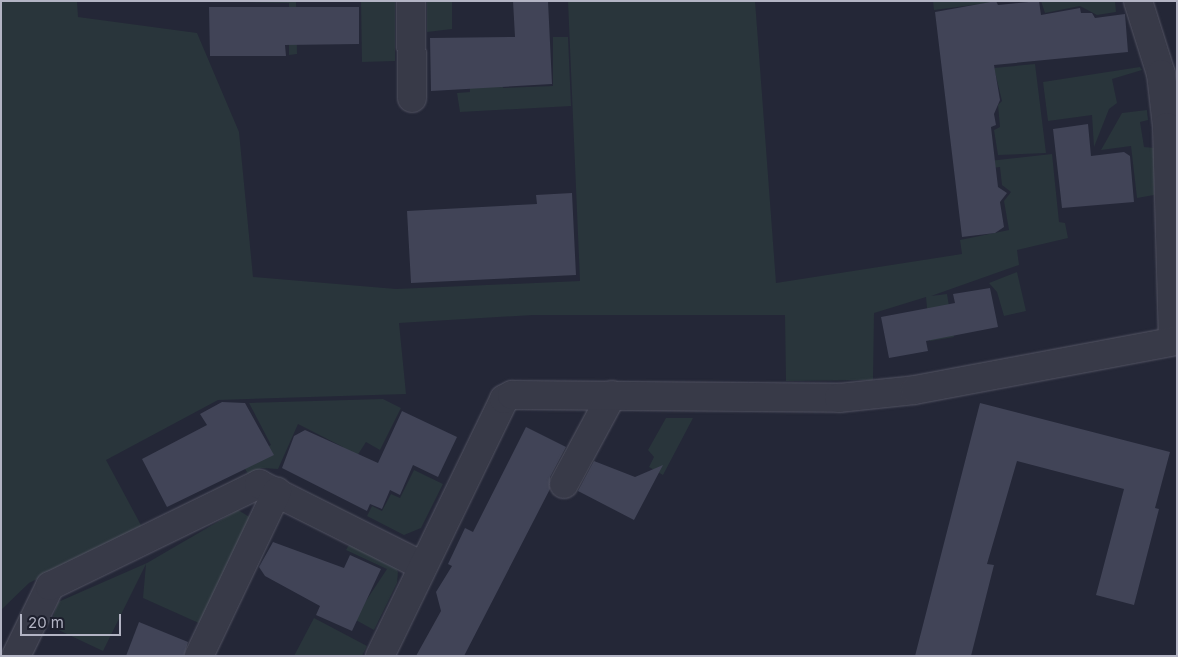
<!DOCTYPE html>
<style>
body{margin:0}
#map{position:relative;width:1178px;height:657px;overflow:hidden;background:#242737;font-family:Inter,sans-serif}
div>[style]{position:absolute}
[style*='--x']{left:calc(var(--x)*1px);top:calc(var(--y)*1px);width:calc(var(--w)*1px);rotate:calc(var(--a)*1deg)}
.green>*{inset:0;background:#29353b}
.building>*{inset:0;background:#414457}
.roads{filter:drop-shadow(0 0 1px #535463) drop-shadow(0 0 1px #535463)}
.minor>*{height:28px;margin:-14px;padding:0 14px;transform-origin:14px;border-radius:14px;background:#383a48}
span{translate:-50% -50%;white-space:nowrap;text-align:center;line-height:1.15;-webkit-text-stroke:4px #1d1f2d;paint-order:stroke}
.frame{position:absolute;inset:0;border:2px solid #b3b4c4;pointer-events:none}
.scale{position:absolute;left:20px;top:614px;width:101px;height:22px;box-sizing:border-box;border:2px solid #b3b4c4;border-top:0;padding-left:6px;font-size:15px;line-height:18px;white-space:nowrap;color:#b3b4c4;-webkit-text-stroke:4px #1d1f2d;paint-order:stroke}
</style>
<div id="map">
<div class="green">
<i style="clip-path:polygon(1px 1px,77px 1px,78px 17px,197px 33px,239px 132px,253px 277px,396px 289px,580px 281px,568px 1px,755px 1px,776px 283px,962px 254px,960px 240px,1009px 230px,1004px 201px,1011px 192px,1002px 185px,1000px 167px,962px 172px,962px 164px,1052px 154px,1059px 222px,1065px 223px,1068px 238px,1017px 250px,1019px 265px,931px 296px,947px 294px,954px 337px,930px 341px,926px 297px,874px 313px,873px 380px,786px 381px,785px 315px,533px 315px,399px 323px,406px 394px,218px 400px,106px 460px,142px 527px,29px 583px,1px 610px)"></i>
<i style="clip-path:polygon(207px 1px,296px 1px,297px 54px,289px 55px,289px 3px)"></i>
<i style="clip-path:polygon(361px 1px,395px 1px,395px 61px,362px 62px)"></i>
<i style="clip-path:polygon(427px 1px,452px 1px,452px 29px,427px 32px)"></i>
<i style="clip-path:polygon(933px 1px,1005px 1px,934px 10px)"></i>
<i style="clip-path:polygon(1041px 1px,1115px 1px,1116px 12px,1097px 15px,1080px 6px,1045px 13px)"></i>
<i style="clip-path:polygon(553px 37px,568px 37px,571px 106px,460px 112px,457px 93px,470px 92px,470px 65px,500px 59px,503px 88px,553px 86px)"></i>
<i style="clip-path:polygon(1035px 64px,1046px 153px,998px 155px,994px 130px,1000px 127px,998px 105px,1002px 101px,994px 68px)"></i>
<i style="clip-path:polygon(1140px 67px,1142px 70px,1112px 79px,1117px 103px,1109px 109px,1094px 147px,1092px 115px,1048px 121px,1043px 82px)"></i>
<i style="clip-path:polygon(1147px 110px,1148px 120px,1140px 122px,1144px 147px,1155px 148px,1154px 195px,1137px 198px,1131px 146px,1101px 150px,1122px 113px)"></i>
<i style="clip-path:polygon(1017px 272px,1026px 311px,1004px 316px,997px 292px,989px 283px)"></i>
<i style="clip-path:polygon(383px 399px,401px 408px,380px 450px,366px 442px,344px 476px,332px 471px,343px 447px,298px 424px,278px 469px,262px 468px,248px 474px,241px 462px,271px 445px,249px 403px)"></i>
<i style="clip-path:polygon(666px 418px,693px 418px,663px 475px,649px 467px,654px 457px,648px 450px)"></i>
<i style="clip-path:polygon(414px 470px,443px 484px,421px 528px,404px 535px,367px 516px,372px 506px,382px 511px,391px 494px,400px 498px)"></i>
<i style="clip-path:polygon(238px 510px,251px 518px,201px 624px,143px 598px,146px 564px,103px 651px,50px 626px,58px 602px,147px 563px)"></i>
<i style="clip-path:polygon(349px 545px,394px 565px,398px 572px,397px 583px,374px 630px,354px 619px,387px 569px,346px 550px)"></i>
<i style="clip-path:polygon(314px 618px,367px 646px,362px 656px,294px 656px)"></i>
</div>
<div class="building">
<i style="clip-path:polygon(513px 1px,548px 1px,552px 84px,431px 91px,430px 38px,515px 37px)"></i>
<i style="clip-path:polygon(996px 1px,998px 5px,1039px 1px,1041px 15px,1080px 8px,1081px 13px,1092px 13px,1095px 18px,1125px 14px,1128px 52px,994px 65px,1000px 100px,994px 114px,996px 125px,991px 127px,998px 187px,1007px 193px,1000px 202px,1004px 227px,995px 233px,962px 237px,935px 12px)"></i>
<i style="clip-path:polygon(209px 7px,359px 7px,359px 44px,285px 45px,286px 56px,210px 56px)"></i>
<i style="clip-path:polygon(1088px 124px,1091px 156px,1124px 152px,1130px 156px,1134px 202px,1062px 208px,1053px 129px)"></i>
<i style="clip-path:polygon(572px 193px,576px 275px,411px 283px,407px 211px,537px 204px,536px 195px)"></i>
<i style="clip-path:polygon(990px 288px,998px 327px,926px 341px,928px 351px,889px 358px,881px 317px,955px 303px,953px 294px)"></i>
<i style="clip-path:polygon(222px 402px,245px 403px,274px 455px,167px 507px,142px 459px,207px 425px,200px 414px)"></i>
<i style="clip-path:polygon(980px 403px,1170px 452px,1155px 508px,1159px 509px,1134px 605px,1096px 595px,1124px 489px,1017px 461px,987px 564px,994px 565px,971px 656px,915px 656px)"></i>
<i style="clip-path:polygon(402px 411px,457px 437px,438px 477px,413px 465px,400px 495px,390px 490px,382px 509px,370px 504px,367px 511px,282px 468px,294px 436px,305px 430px,378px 463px)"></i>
<i style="clip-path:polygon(526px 427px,566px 447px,550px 477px,550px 489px,464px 656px,416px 656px,441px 611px,436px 592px,452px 566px,448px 564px,465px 528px,473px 532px)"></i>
<i style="clip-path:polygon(594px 461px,635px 477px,663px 465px,634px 520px,578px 491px)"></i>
<i style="clip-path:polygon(273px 542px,344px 568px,350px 555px,381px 569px,352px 631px,316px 615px,320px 606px,265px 576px,259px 567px)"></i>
<i style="clip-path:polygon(139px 622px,188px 642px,184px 656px,126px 656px)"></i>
</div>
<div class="roads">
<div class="minor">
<i style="--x:411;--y:1;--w:97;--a:89.4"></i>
<i style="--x:1138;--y:1;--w:77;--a:72.5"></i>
<i style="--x:1161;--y:74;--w:53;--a:83.5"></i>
<i style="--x:1167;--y:127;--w:212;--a:88.4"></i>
<i style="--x:564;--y:484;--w:101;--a:-61.7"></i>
<i style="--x:16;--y:656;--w:78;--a:-64.1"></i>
<i style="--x:50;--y:586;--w:233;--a:-26"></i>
<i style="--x:259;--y:484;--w:183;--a:26.6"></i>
<i style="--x:199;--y:656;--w:182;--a:-64.6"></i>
<i style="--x:380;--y:656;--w:285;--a:-64.2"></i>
<i style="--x:504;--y:399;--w:9;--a:-27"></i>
<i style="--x:512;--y:395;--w:327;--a:0.5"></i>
<i style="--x:839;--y:398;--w:76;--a:-6"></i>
<i style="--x:915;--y:390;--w:267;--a:-10.6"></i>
</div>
</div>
<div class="frame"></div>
<div class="scale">20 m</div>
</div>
